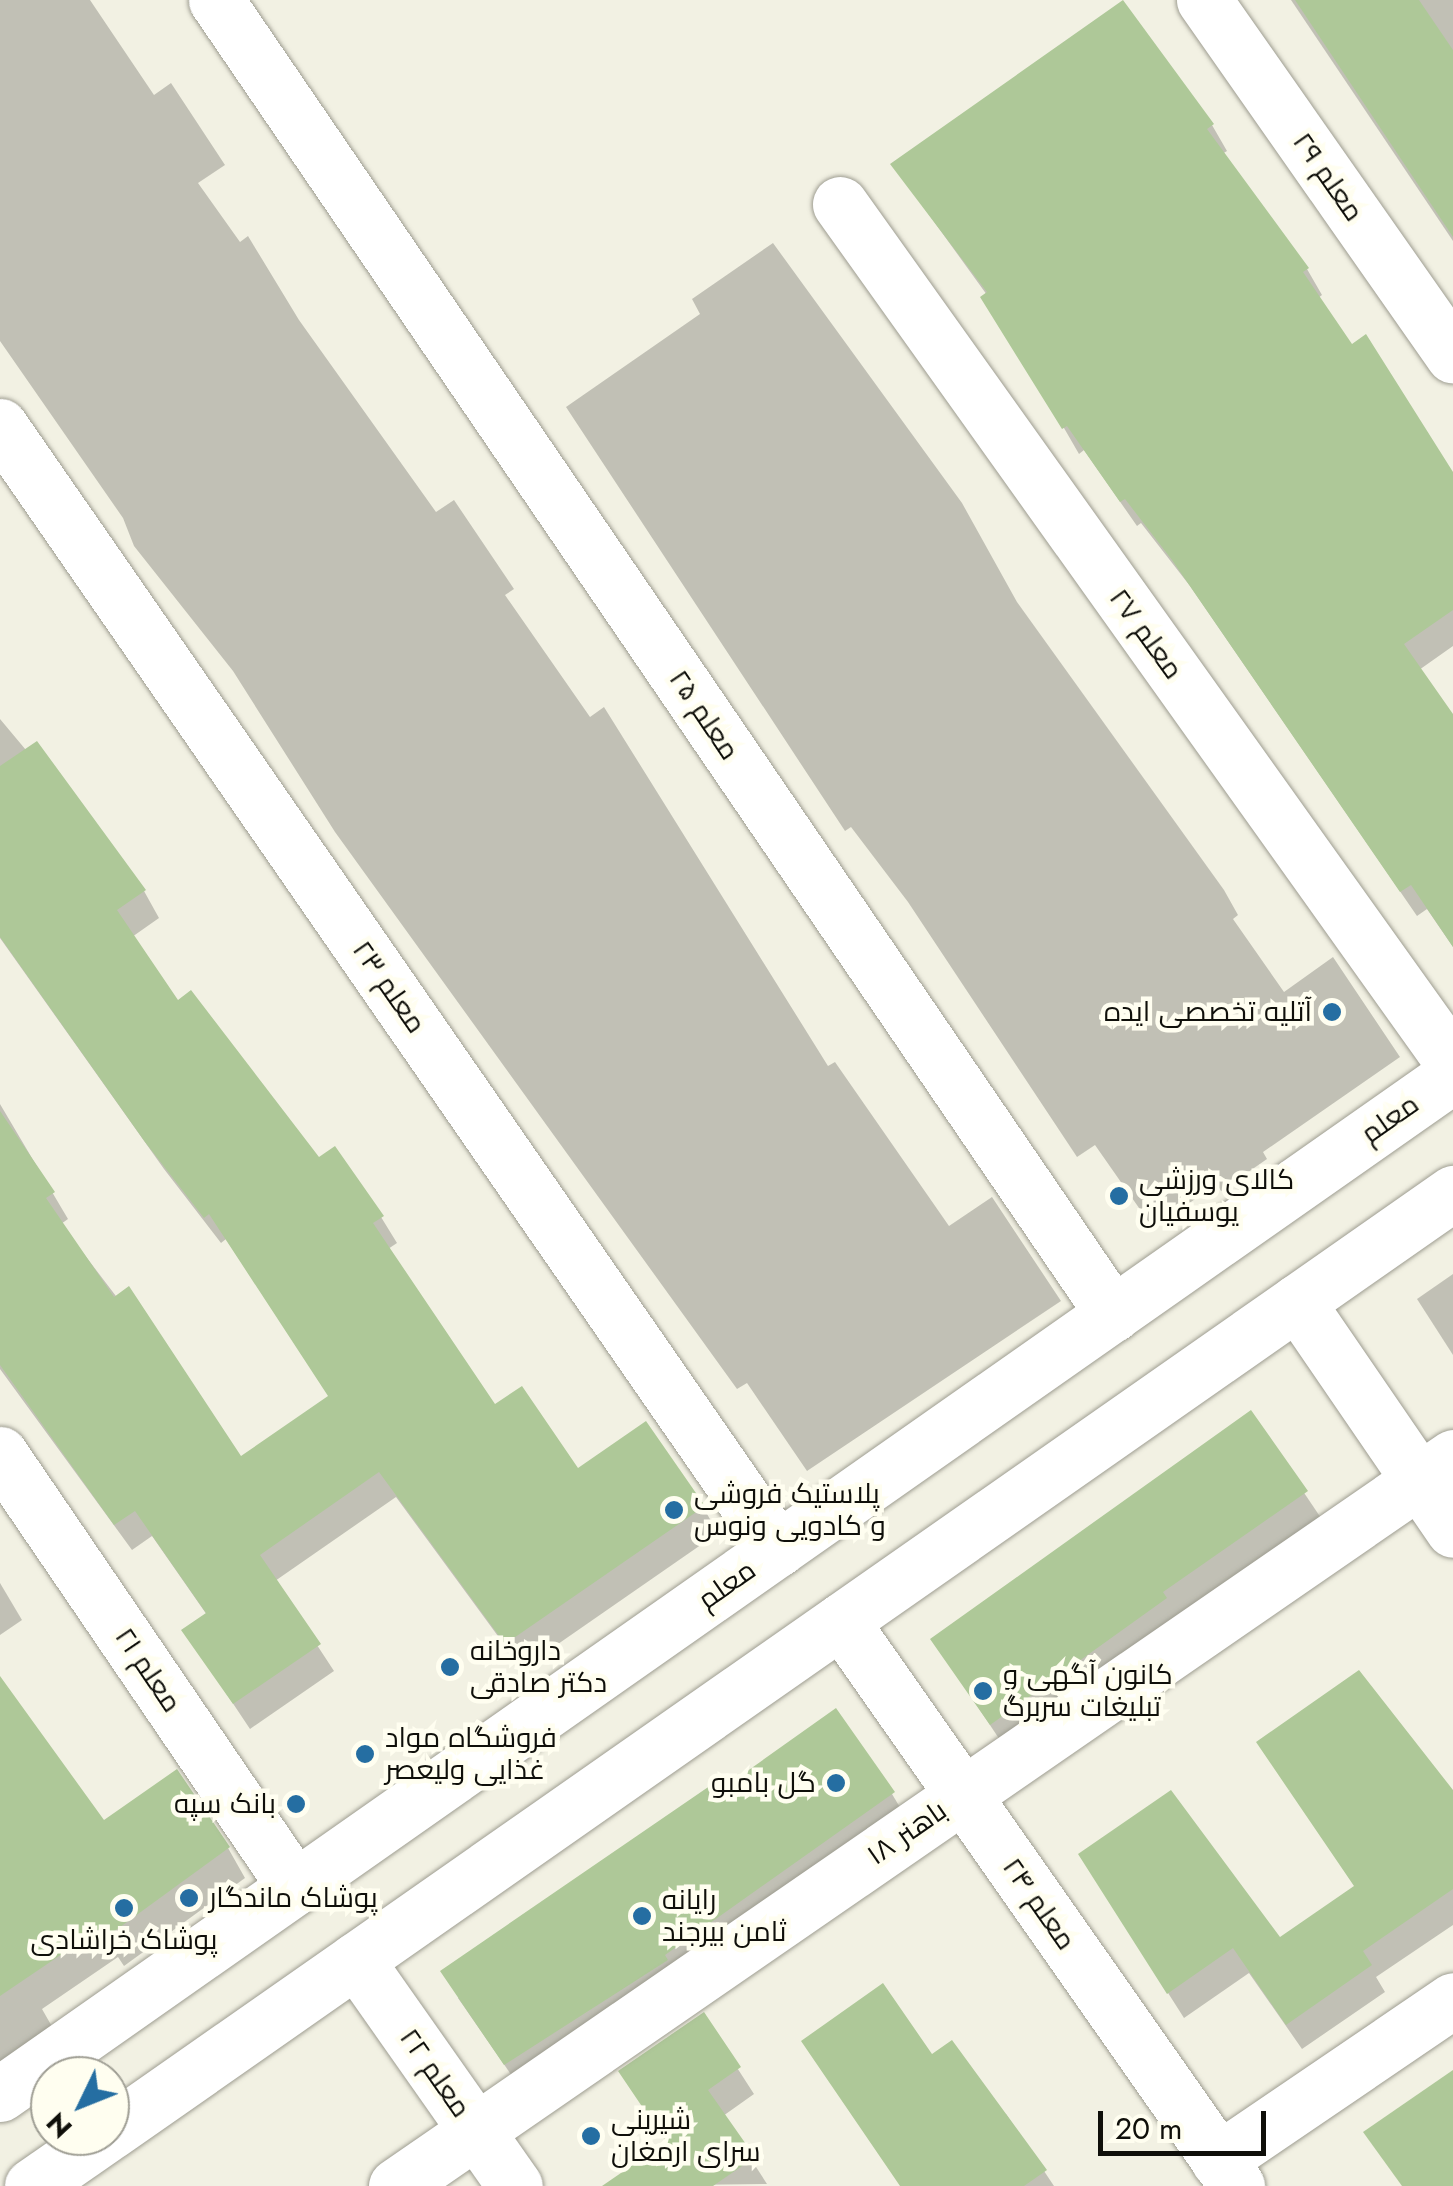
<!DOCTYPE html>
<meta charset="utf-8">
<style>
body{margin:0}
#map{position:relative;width:1453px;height:2186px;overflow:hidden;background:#f2f1e3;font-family:Jost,Cairo,sans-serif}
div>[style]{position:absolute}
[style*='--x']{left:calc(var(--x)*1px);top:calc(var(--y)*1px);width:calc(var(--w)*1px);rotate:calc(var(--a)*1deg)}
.shadow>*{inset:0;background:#0003}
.building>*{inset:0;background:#aec898}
.roads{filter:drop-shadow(0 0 2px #9e9d91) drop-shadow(0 0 2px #9e9d91)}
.minor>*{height:55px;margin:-27.5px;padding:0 27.5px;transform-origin:27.5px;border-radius:27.5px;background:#fff}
.tertiary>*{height:55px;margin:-27.5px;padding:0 27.5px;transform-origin:27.5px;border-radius:27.5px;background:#fff}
.secondary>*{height:55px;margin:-27.5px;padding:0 27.5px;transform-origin:27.5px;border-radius:27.5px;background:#fff}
.dots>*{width:28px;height:28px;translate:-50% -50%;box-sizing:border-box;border:5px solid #fffef0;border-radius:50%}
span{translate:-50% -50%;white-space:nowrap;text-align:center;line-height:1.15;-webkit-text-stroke:9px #fffef0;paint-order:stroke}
.street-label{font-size:28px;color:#0f0f0a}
.poi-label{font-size:28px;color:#0f0f0a}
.right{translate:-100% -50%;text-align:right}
.left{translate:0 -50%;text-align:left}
.north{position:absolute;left:30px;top:2056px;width:100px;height:100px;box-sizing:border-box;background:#fffef0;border:2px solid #9f9e94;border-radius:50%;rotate:227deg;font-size:28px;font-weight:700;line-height:40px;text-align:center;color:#0f0f0a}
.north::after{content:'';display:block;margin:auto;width:35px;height:45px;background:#256ea2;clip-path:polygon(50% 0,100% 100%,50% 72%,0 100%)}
.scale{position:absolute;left:1098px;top:2111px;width:168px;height:45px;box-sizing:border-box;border:5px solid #0f0f0a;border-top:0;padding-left:12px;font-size:30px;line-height:35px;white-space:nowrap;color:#0f0f0a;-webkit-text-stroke:8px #fffef0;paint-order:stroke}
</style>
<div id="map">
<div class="shadow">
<i style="clip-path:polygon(0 0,90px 0,154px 95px,171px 83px,225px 165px,198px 183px,240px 242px,248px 236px,299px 320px,436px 512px,454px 500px,514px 589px,505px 595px,590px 717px,604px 707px,828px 1066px,835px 1062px,949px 1226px,992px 1197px,1061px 1301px,807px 1471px,747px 1383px,737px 1389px,335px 832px,233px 671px,134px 546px,123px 518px,0 341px)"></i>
<i style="clip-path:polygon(1291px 0,1453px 0,1453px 241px)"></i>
<i style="clip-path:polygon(1212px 125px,1227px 151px,1222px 154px,1307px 269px,1322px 295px,1318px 298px,1352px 348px,1366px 338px,1453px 476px,1453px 646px,1419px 670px,1453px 718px,1453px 947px,1427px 909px,1417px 916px,1190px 586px,1141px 523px,1137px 526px,1084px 450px,1079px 454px,987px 295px,893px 165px)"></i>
<i style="clip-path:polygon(773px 243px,962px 503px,1017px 602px,1224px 890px,1238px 915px,1233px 919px,1284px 992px,1333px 957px,1400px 1057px,1263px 1152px,1267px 1159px,1221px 1191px,1217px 1184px,1153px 1228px,1095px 1145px,1077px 1157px,908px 902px,851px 827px,845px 831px,566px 407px,700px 314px,692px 299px)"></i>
<i style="clip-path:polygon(0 719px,144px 891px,159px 918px,132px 937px,177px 1003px,318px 1161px,381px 1217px,397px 1243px,388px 1249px,495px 1408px,578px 1472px,703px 1507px,718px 1533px,522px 1669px,396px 1497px,275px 1581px,334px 1671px,250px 1729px,184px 1630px,207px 1615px,152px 1536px,132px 1550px,0 1369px,0 1104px,68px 1219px,61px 1224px,241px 1460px,330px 1397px,226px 1239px,221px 1243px,164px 1169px,0 938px)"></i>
<i style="clip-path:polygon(1453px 1274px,1453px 1355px,1417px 1299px)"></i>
<i style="clip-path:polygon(1251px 1414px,1321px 1518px,1006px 1749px,933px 1640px)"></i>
<i style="clip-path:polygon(0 1583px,22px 1620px,0 1635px)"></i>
<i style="clip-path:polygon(0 1679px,103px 1823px,228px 1848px,245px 1878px,124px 1966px,118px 1957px,42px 2009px,54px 2030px,0 2064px)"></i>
<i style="clip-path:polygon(1259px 1743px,1453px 1794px,1453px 1925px,1376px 1977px,1385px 1992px,1302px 2049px,1249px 1973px,1184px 2018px,1096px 1880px,1279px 1940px,1356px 1888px)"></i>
<i style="clip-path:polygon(721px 1792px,892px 1794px,907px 1819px,521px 2089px,458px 1998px)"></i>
<i style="clip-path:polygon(703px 2015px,754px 2094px,723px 2116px,767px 2184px,606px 2186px,668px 2144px)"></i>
<i style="clip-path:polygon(932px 2057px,1001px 2117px,1006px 2114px,1054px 2186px,900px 2186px)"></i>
</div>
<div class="building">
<i style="clip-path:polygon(1123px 0,1214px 124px,1207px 129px,1309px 268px,1303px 272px,1352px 344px,1366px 334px,1453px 472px,1453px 610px,1404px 644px,1453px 714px,1453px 947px,1411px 885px,1400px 892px,1172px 560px,1125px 499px,1120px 502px,1067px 426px,1062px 429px,980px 297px,987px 292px,890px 164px)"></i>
<i style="clip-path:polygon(1295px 0,1419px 0,1453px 50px,1453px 237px)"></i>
<i style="clip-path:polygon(37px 741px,146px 890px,117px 910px,178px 1000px,191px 990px,319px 1157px,335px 1146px,384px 1216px,373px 1223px,495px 1404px,522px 1386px,578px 1468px,646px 1421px,705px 1506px,505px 1644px,379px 1472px,260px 1555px,321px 1644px,233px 1704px,181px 1630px,206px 1613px,135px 1511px,114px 1525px,0 1365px,0 1111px,55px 1192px,46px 1198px,114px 1297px,129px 1286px,241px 1456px,328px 1396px,209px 1214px,204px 1218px,145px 1142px,0 937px,0 766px)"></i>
<i style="clip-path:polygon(1251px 1410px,1308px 1491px,1163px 1592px,1167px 1598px,990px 1725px,930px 1639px)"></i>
<i style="clip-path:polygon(1359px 1670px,1453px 1790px,1453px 1889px,1363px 1951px,1372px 1965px,1286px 2025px,1233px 1948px,1167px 1994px,1078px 1854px,1171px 1790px,1280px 1937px,1354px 1886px,1256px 1742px)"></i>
<i style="clip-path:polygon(0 1676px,104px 1820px,177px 1769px,230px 1847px,105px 1938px,99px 1929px,0 1996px)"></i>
<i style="clip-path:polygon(836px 1708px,895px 1792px,665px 1955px,668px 1960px,504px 2065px,440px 1971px,717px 1781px,722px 1789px)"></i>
<i style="clip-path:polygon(883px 1983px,932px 2054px,952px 2040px,1047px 2170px,1024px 2186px,900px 2186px,801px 2041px)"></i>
<i style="clip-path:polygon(704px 2012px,741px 2067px,708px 2090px,755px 2157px,713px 2186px,602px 2186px,666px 2142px,618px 2071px)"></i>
<i style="clip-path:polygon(1453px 2070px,1453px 2186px,1402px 2186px,1363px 2132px)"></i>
</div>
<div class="roads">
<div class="minor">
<i style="--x:216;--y:0;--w:1591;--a:55.68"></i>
<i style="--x:1204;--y:0;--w:434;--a:55"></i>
<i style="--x:840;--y:204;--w:1055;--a:54.49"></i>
<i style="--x:0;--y:426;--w:1366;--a:55.29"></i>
<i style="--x:0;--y:1454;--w:524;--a:55.73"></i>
<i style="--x:841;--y:1621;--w:690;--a:54.97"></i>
<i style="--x:356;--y:1960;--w:276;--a:54.9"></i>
<i style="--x:1218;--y:2160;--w:284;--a:-34.2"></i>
<i style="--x:396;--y:2186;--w:1284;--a:-34.59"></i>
</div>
<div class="tertiary">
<i style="--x:1297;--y:1302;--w:276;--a:55.6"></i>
</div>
<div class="secondary">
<i style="--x:0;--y:2094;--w:1775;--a:-35.04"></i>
<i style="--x:110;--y:2132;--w:1639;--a:-34.96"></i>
<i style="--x:32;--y:2186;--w:88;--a:-34.8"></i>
</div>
</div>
<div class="dots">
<i style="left:1332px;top:1012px;background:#256ea2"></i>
<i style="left:1119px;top:1196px;background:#256ea2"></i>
<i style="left:674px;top:1510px;background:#256ea2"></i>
<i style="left:450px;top:1667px;background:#256ea2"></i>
<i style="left:983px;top:1691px;background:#256ea2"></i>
<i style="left:365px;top:1754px;background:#256ea2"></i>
<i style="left:836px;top:1783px;background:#256ea2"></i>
<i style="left:296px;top:1804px;background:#256ea2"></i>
<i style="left:189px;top:1898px;background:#256ea2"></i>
<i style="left:124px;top:1908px;background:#256ea2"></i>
<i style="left:642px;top:1916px;background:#256ea2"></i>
<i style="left:591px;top:2136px;background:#256ea2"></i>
</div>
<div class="street-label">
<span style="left:1328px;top:177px;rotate:55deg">معلم ۲۹</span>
<span style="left:1146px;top:634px;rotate:54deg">معلم ۲۷</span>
<span style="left:704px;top:715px;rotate:56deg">معلم ۲۵</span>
<span style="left:389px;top:987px;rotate:55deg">معلم ۲۳</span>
<span style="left:1390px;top:1119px;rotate:-35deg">معلم</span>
<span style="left:727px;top:1585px;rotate:-35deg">معلم</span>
<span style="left:148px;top:1670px;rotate:56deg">معلم ۲۱</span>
<span style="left:907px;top:1833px;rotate:-35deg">باهنر ۱۸</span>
<span style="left:1039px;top:1904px;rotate:55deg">معلم ۲۴</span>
<span style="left:435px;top:2073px;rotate:55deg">معلم ۲۲</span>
</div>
<div class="poi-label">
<span class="right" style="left:1312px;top:1012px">آتلیه تخصصی ایده</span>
<span class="left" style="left:1139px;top:1196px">کالای ورزشی<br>یوسفیان</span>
<span class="left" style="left:694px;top:1510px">پلاستیک فروشی<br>و کادویی ونوس</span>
<span class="left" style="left:470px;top:1667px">داروخانه<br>دکتر صادقی</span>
<span class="left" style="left:1003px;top:1691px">کانون آگهی و<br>تبلیغات سربرگ</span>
<span class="left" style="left:385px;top:1754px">فروشگاه مواد<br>غذایی ولیعصر</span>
<span class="right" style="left:816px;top:1783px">گل بامبو</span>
<span class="right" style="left:276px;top:1804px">بانک سپه</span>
<span class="left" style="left:209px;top:1898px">پوشاک ماندگار</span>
<span class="left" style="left:662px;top:1916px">رایانه<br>ثامن بیرجند</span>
<span style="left:124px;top:1940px">پوشاک خراشادی</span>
<span class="left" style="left:611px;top:2136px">شیرینی<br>سرای ارمغان</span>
</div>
<div class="north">N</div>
<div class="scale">20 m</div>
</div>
